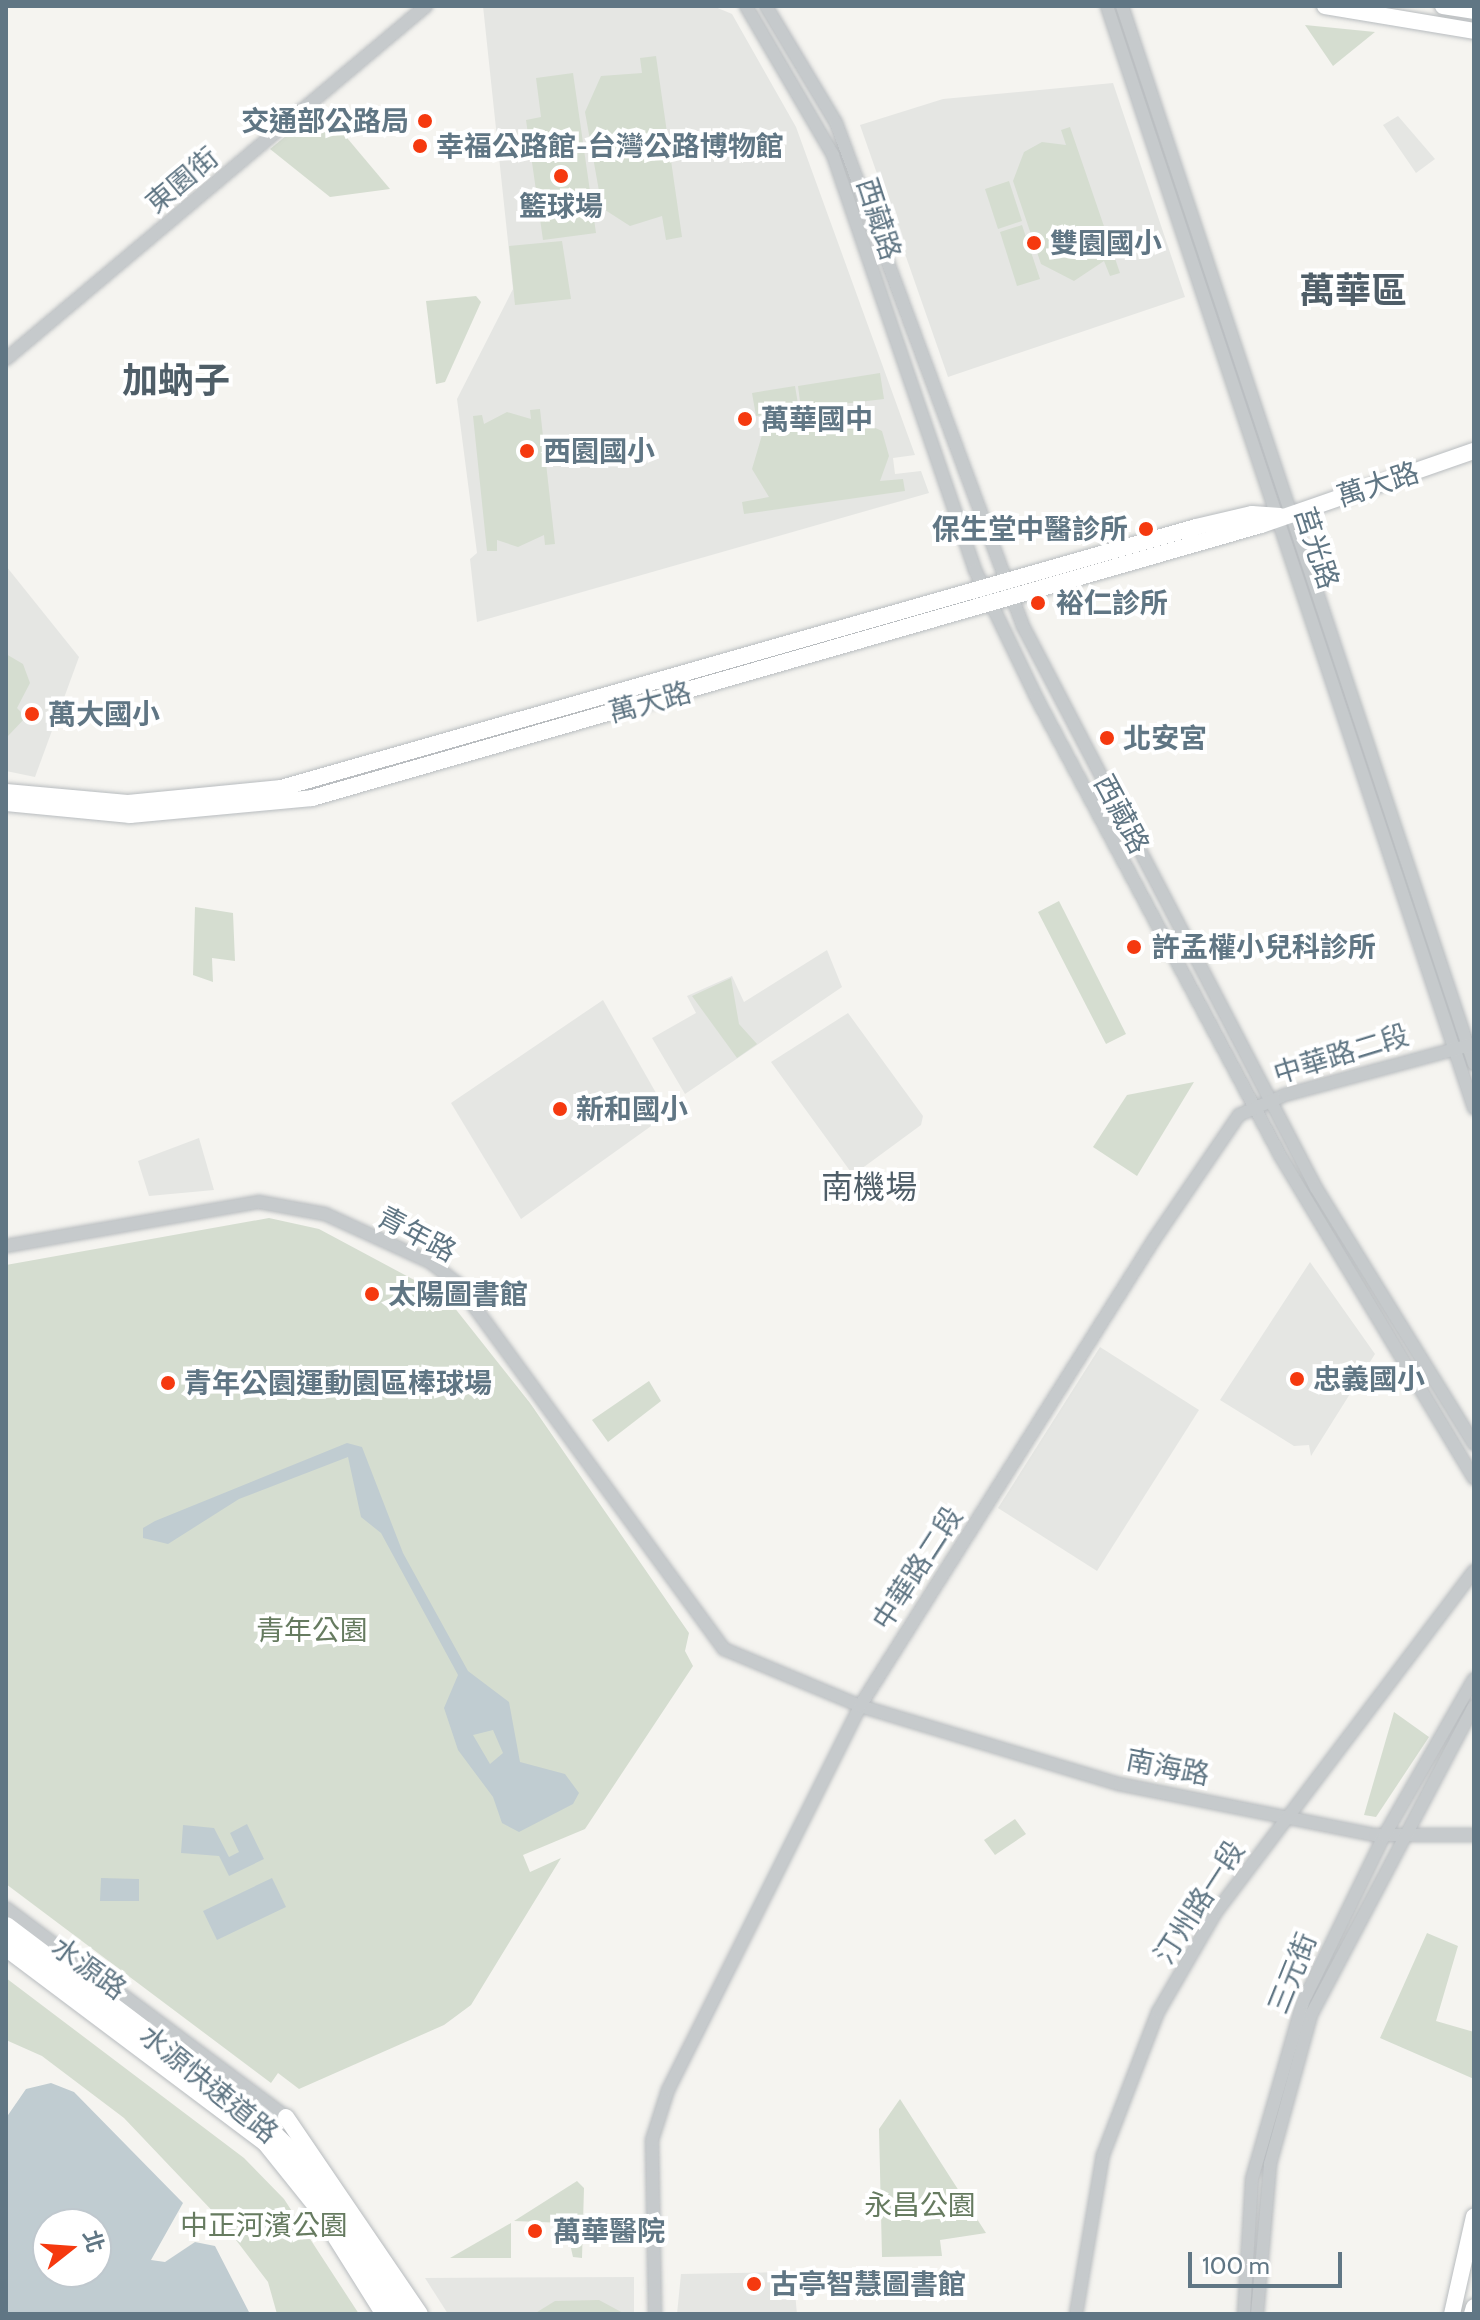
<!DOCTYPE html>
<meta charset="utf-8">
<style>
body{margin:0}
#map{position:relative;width:1480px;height:2320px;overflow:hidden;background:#f5f4f0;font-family:Cabin,"Noto Sans TC",sans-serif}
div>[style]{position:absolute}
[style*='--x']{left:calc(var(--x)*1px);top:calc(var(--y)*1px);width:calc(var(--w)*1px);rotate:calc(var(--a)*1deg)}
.built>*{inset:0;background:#e5e6e3}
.green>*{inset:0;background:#d5ddd0}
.water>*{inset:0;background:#c0ccd1}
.roads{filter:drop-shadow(0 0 2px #b8bcbf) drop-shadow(0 0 2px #b8bcbf)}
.minor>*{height:12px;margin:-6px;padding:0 6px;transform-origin:6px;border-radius:6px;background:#c6cacc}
.major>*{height:16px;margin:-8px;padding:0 8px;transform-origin:8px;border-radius:8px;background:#fff}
.highway>*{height:20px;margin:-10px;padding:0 10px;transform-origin:10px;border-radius:10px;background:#fff}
.dots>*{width:22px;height:22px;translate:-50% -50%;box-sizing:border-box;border:4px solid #fff;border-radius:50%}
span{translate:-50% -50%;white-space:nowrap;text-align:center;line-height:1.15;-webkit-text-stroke:8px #fff;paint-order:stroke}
.poi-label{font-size:28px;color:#607684;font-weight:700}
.right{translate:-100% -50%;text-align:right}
.left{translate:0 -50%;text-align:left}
.street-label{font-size:28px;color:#607684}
.park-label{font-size:28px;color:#667b60}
.quarter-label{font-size:32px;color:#4f5e68}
.district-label{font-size:36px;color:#4f5e68;font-weight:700}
.frame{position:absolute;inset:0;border:8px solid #607684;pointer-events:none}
.north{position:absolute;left:32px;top:2208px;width:80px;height:80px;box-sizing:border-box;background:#fff;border:2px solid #bfc8ce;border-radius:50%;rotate:73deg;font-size:22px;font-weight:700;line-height:32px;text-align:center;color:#607684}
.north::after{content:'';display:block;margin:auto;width:28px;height:36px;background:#f5390f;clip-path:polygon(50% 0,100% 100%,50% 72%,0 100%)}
.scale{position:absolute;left:1188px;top:2252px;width:154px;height:36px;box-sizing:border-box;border:4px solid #607684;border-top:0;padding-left:10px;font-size:24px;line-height:28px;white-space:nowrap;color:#607684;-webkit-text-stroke:6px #fff;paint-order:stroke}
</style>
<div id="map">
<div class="built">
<i style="clip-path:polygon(483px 6px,713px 6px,732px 14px,796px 127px,915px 455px,893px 458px,895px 474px,921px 471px,929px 493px,477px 622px,470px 559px,477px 553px,457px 399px,513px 289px)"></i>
<i style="clip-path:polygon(1113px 83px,1185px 297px,948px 377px,860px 125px,943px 99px)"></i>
<i style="clip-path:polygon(1398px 116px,1435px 159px,1416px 173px,1383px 125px)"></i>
<i style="clip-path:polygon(6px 566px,79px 657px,35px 777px,6px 771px)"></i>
<i style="clip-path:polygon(827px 950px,842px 987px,685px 1094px,652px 1038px,696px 1013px,687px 996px,732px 976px,744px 1002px)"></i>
<i style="clip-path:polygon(603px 1000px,668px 1114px,521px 1219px,451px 1103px)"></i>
<i style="clip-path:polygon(848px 1013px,923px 1116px,921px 1125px,853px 1175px,771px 1062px)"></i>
<i style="clip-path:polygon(199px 1138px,214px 1190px,149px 1196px,138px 1161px)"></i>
<i style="clip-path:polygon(1310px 1262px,1375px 1354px,1311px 1456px,1309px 1445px,1294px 1446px,1220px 1400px)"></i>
<i style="clip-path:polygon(1100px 1347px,1199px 1410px,1097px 1571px,998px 1508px)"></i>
<i style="clip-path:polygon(793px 2272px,797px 2314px,677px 2314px,681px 2274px)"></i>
<i style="clip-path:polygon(634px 2277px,634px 2314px,448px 2314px,425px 2278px)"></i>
</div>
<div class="green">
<i style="clip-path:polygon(1305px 25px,1375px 32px,1333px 66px)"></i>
<i style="clip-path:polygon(656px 56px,682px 237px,666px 240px,662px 216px,630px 226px,602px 208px,585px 112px,601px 76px,642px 73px,640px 58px)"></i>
<i style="clip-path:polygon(573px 73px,596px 233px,543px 240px,526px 120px,541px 117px,536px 78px)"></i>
<i style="clip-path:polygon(321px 107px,390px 189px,330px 197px,270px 149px)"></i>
<i style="clip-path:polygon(1070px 127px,1120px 273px,1110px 276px,1104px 261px,1074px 281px,1041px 264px,1013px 181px,1024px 152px,1042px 142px,1066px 145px,1061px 130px)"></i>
<i style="clip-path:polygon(1009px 181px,1022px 221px,998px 229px,985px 189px)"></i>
<i style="clip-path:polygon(1022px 225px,1040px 279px,1017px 286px,1000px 232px)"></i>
<i style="clip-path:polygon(562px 241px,571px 299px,515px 305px,509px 246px)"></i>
<i style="clip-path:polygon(476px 296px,481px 302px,445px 382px,436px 384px,426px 301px)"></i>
<i style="clip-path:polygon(880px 373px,884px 399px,801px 409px,798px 386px)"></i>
<i style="clip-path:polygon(795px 386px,799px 410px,756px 416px,752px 393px)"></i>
<i style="clip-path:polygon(540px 409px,555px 544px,545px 545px,544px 535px,518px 547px,497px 540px,497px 551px,487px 551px,473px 416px,482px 415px,484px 424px,507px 412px,531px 419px,530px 410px)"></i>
<i style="clip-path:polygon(845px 414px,882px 431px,889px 456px,880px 481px,903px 479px,905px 491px,744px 514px,742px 502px,769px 497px,752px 469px,762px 435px,782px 423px)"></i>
<i style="clip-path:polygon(6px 654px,23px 664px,30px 683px,17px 708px,26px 717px,8px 736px)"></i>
<i style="clip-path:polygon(1059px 901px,1126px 1034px,1106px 1044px,1038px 912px)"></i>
<i style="clip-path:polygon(195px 907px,233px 913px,235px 961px,212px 958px,213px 982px,193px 975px)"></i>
<i style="clip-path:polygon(731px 978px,739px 1024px,757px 1044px,737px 1058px,692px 996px)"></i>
<i style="clip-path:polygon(1194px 1082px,1137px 1176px,1093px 1147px,1127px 1095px)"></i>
<i style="clip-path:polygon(269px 1218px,319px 1229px,446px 1297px,530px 1403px,689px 1633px,685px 1651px,693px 1666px,585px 1829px,523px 1855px,530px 1872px,561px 1858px,471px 2005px,444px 2025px,299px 2089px,278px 2073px,271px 2083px,6px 1884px,6px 1265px)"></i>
<i style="clip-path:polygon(649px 1381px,661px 1401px,608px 1442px,592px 1420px)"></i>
<i style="clip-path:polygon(1394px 1712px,1429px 1737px,1376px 1817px,1364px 1815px)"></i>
<i style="clip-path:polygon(1015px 1819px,1026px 1834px,995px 1855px,984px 1840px)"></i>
<i style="clip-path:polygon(1427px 1933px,1458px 1946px,1436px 2021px,1474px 2032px,1474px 2079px,1380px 2038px)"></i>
<i style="clip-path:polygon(6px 1978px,244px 2158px,284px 2199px,359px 2314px,277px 2314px,268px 2282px,220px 2219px,124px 2118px,42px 2056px,6px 2040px)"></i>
<i style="clip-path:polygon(900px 2099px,986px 2233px,940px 2240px,942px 2256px,882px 2257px,879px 2129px)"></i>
<i style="clip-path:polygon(577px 2181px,584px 2188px,582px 2258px,573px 2257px,565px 2223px,514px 2221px)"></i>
<i style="clip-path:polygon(511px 2223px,511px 2258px,450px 2258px)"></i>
<i style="clip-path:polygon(599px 2300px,625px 2314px,534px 2314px,555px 2301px)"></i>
</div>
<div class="water">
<i style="clip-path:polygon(evenodd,347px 1443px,362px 1447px,403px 1553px,468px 1671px,509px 1702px,520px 1762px,565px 1774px,579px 1793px,573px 1804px,519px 1832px,502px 1823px,493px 1797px,458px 1750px,444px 1708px,458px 1675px,381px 1533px,361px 1517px,348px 1457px,239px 1499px,168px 1544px,143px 1538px,143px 1528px,155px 1521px,347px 1443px,493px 1730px,503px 1753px,490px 1764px,473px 1735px,493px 1730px)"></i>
<i style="clip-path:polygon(247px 1824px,264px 1859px,229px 1876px,219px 1856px,181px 1853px,183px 1825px,214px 1828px,229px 1857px,239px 1852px,230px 1833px)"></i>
<i style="clip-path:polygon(101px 1878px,139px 1879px,139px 1901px,100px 1901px)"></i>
<i style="clip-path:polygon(272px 1878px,286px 1907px,217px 1940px,203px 1911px)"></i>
<i style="clip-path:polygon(evenodd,51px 2083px,74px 2092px,183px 2203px,151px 2260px,165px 2262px,195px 2242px,215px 2246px,250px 2314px,6px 2314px,6px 2118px,26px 2089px,51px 2083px,96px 2224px,96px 2272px,48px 2272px,48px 2224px,96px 2224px)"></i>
</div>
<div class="roads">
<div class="minor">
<i style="--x:746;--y:6;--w:173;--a:59.7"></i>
<i style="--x:833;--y:155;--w:439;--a:71.1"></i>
<i style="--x:975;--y:570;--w:141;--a:64.3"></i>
<i style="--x:1036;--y:697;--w:521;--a:61.96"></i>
<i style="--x:1281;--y:1157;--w:375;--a:59"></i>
<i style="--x:766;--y:6;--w:136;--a:59.1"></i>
<i style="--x:836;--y:123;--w:537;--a:69.61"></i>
<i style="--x:1023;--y:626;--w:634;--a:62.46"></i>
<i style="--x:1316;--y:1188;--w:301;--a:58.3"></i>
<i style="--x:1107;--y:6;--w:1162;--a:71.58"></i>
<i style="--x:1122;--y:6;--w:1115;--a:71.6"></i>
<i style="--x:6;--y:359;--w:549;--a:-40.05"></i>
<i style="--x:6;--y:1246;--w:257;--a:-9.9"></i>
<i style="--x:259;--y:1202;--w:67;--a:10.3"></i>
<i style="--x:325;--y:1214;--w:115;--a:24.6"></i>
<i style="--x:430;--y:1262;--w:34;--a:38"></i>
<i style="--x:457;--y:1283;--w:453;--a:53.9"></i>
<i style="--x:724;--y:1649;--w:147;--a:22.7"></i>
<i style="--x:860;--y:1706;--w:270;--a:16.8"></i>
<i style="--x:1119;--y:1784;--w:261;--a:11.3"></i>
<i style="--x:1375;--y:1835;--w:99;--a:0"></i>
<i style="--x:6;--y:1908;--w:349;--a:36.7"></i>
<i style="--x:655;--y:2314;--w:174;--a:-91"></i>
<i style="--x:652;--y:2140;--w:52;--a:-72.3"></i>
<i style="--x:668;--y:2090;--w:429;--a:-63.4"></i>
<i style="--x:860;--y:1706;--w:550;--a:-57.78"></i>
<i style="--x:1153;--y:1241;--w:153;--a:-55.7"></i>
<i style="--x:1239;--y:1115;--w:50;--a:-23.5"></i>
<i style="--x:1285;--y:1095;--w:196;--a:-15.1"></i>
<i style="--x:1076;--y:2314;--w:161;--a:-80.4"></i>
<i style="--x:1103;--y:2155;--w:153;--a:-69"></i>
<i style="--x:1158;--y:2012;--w:116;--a:-59.9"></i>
<i style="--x:1216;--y:1912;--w:428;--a:-52.9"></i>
<i style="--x:1244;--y:2314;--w:135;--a:-86.6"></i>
<i style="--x:1252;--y:2179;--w:184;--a:-73.9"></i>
<i style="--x:1303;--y:2002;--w:185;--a:-64"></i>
<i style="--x:1384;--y:1836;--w:181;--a:-60.2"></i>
<i style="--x:1257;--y:2314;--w:151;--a:-85"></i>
<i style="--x:1270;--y:2164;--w:155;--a:-74.6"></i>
<i style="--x:1311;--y:2015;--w:349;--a:-62.2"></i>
</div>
<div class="major">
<i style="--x:1325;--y:6;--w:151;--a:9.5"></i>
<i style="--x:1443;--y:6;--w:31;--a:9"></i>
<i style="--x:6;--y:792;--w:122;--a:5.2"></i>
<i style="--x:128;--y:803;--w:154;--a:-5.6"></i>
<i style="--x:281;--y:788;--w:951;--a:-15.92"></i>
<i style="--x:1196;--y:527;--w:57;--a:-13.1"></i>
<i style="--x:1252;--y:514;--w:28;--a:4"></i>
<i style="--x:6;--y:803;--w:125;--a:5.5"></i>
<i style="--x:130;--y:815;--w:183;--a:-5.3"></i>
<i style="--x:312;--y:798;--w:987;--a:-16.05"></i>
<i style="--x:1261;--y:525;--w:225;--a:-19.2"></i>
<i style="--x:286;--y:2117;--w:238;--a:55.8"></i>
<i style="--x:1452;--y:2314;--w:100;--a:-77.3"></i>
<i style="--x:1472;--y:2314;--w:7;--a:-74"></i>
</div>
<div class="highway">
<i style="--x:6;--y:1927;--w:301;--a:37"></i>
<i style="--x:246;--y:2108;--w:91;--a:44.6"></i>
<i style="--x:311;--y:2172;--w:170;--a:56.5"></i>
<i style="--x:6;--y:1946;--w:325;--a:36.9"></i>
<i style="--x:266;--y:2141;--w:83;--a:51.3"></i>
<i style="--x:337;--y:2236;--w:92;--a:57.9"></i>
</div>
</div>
<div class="dots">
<i style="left:425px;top:121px;background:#f5390f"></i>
<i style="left:420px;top:146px;background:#f5390f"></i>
<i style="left:561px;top:176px;background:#f5390f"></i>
<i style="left:1034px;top:243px;background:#f5390f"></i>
<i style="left:745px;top:419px;background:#f5390f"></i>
<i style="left:527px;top:451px;background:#f5390f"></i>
<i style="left:1146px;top:529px;background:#f5390f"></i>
<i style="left:1038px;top:603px;background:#f5390f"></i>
<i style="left:32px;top:714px;background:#f5390f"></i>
<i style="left:1107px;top:738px;background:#f5390f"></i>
<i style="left:1134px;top:947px;background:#f5390f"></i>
<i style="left:560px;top:1109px;background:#f5390f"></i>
<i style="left:372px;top:1294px;background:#f5390f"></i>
<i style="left:1297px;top:1379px;background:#f5390f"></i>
<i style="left:168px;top:1383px;background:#f5390f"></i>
<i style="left:535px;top:2231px;background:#f5390f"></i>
<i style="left:754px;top:2284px;background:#f5390f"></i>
</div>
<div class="poi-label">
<span class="right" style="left:409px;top:121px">交通部公路局</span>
<span class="left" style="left:436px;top:146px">幸福公路館-台灣公路博物館</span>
<span style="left:561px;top:206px">籃球場</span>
<span class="left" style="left:1050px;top:243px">雙園國小</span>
<span class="left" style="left:761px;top:419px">萬華國中</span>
<span class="left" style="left:543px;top:451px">西園國小</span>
<span class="right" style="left:1128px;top:529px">保生堂中醫診所</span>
<span class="left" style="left:1056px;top:603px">裕仁診所</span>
<span class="left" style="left:48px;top:714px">萬大國小</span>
<span class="left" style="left:1123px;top:738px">北安宮</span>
<span class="left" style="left:1152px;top:947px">許孟權小兒科診所</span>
<span class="left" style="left:576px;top:1109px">新和國小</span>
<span class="left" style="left:388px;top:1294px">太陽圖書館</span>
<span class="left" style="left:1313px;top:1379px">忠義國小</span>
<span class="left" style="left:184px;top:1383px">青年公園運動園區棒球場</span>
<span class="left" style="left:553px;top:2231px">萬華醫院</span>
<span class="left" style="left:770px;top:2284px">古亭智慧圖書館</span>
</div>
<div class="street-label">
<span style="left:182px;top:180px;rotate:-40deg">東園街</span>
<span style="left:879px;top:219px;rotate:72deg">西藏路</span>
<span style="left:1378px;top:484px;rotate:-18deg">萬大路</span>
<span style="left:1317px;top:548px;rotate:72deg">莒光路</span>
<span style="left:650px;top:702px;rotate:-15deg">萬大路</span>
<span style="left:1122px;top:814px;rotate:62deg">西藏路</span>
<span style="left:1341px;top:1054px;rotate:-17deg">中華路二段</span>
<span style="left:417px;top:1234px;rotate:28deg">青年路</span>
<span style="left:917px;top:1568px;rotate:-57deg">中華路二段</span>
<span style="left:1168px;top:1767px;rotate:11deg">南海路</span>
<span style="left:1199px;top:1902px;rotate:-57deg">汀州路一段</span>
<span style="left:89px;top:1968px;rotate:36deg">水源路</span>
<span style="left:1292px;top:1973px;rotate:-68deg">三元街</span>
<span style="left:209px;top:2084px;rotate:39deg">水源快速道路</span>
</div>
<div class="park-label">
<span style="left:312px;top:1630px">青年公園</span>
<span style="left:920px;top:2205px">永昌公園</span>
<span style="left:264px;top:2225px">中正河濱公園</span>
</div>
<div class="quarter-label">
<span style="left:869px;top:1187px">南機場</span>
</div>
<div class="district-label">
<span style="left:1353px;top:291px">萬華區</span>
<span style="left:176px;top:381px">加蚋子</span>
</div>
<div class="frame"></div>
<div class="north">北</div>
<div class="scale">100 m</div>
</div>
